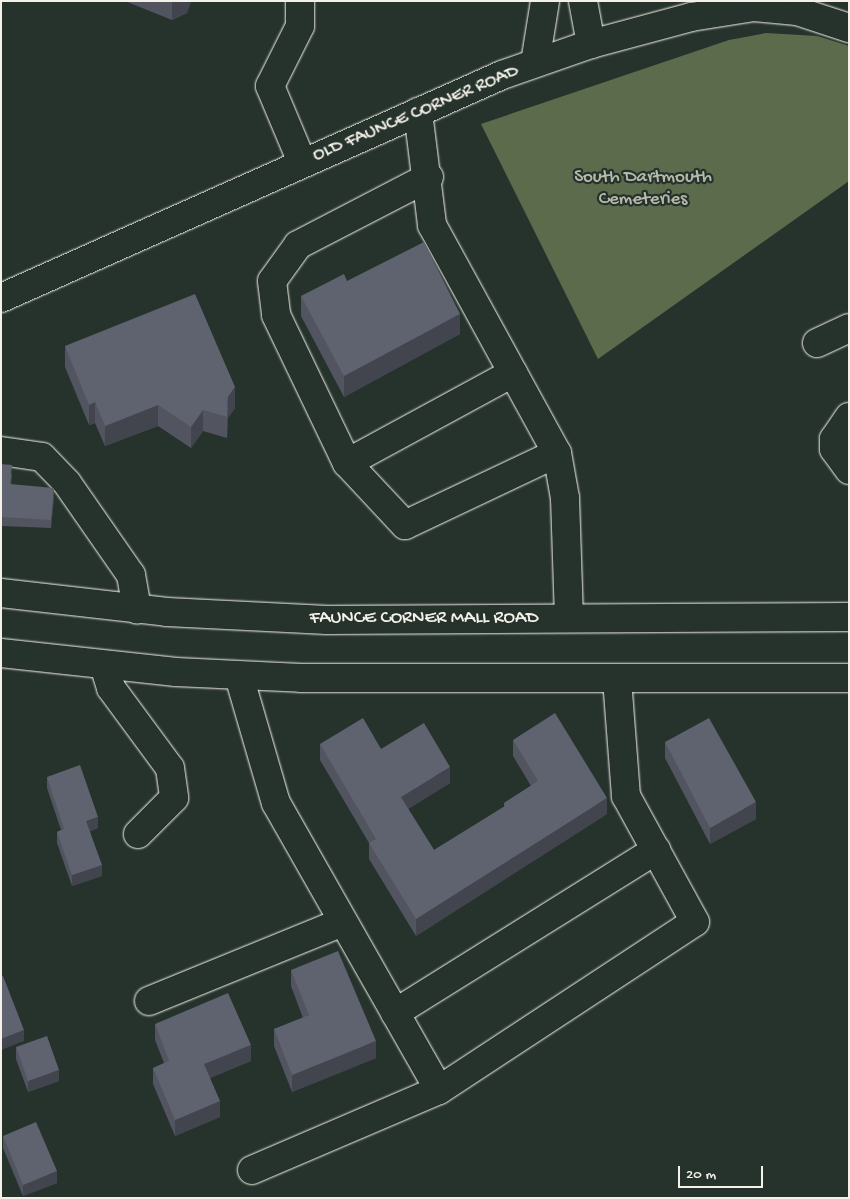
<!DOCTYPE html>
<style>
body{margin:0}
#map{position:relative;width:850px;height:1199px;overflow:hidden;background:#26332d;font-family:"Gochi Hand",sans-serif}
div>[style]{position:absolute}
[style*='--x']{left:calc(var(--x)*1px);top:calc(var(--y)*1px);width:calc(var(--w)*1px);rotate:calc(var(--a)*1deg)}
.green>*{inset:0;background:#5d6b4d}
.roads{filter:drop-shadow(0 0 1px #f4f1e8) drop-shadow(0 0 1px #f4f1e8)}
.minor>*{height:28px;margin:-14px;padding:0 14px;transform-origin:14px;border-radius:14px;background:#26332d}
.major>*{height:28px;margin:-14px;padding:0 14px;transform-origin:14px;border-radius:14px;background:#26332d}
.wall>*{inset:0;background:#52545f}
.shaded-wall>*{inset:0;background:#42454e}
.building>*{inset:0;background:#5f626f}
span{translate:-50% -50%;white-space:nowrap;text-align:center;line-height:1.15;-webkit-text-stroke:4.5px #26332d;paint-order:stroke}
.street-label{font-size:19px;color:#f4f1e8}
.park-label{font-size:19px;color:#b8bbaa}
.frame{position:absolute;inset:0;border:2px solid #f4f1e8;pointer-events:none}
.scale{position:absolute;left:678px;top:1166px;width:85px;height:22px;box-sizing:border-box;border:2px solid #f4f1e8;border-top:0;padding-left:6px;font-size:15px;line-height:18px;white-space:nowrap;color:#f4f1e8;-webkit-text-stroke:4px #26332d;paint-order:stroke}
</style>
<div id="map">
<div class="green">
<i style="clip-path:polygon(766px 33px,817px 36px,849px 46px,849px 181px,598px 359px,481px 124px,729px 40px)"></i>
</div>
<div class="roads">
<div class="minor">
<i style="--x:300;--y:1;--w:25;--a:90"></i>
<i style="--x:300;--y:26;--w:67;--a:116.6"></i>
<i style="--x:270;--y:86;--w:82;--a:67.2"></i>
<i style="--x:583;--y:1;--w:44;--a:79.5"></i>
<i style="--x:535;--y:63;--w:63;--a:-80.8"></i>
<i style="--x:418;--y:112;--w:114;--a:82.9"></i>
<i style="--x:432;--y:225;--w:260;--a:61.3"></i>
<i style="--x:557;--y:453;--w:46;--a:79.9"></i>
<i style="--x:565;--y:498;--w:120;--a:88.1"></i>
<i style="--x:429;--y:177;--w:148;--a:152.6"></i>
<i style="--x:298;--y:245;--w:44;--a:125.8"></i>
<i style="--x:272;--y:281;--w:34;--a:83"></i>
<i style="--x:276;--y:315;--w:164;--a:64.4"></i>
<i style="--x:347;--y:463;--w:85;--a:46.9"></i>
<i style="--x:405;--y:525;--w:168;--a:-25.3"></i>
<i style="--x:1;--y:298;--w:548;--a:-23.99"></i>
<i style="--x:502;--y:75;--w:94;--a:-19.2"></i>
<i style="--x:591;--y:44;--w:104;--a:-15.1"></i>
<i style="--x:691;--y:17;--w:64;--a:-9"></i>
<i style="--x:754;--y:7;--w:43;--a:5.3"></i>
<i style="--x:797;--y:11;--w:55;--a:18.1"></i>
<i style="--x:817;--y:343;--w:35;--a:-25"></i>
<i style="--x:849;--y:417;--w:27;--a:124"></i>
<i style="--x:834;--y:439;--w:10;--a:90"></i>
<i style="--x:834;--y:449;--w:26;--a:54"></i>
<i style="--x:1;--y:451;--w:41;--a:8.3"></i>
<i style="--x:42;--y:457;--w:36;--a:46"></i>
<i style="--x:67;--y:483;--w:112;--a:55.2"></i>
<i style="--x:131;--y:575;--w:35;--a:80"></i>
<i style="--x:347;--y:463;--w:189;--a:-28.5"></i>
<i style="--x:104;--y:665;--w:24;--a:73"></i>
<i style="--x:111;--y:688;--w:99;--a:53.6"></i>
<i style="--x:170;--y:768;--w:30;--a:82"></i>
<i style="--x:174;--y:798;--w:51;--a:135"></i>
<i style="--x:239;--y:676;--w:132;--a:73.8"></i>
<i style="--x:276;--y:803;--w:330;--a:60.4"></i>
<i style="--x:149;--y:1001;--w:209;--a:-22.2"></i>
<i style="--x:395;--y:1013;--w:308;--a:-32"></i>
<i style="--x:252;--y:1170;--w:203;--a:-23.2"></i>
<i style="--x:439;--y:1090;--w:306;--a:-33.3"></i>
<i style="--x:695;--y:922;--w:144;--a:-118.7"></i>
<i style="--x:626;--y:796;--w:118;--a:-94.4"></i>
</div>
<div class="major">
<i style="--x:1;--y:593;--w:167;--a:6.5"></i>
<i style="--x:167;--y:612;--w:160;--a:2.9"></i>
<i style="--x:327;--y:620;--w:522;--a:-0.33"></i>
<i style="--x:1;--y:653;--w:176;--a:6.2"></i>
<i style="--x:176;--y:672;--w:125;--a:2.7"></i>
<i style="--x:301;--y:678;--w:548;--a:0"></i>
</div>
</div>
<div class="wall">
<i style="clip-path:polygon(125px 1px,191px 1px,187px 13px,172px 20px)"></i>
<i style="clip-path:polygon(347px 281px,460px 334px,344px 397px,301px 316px,301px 296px)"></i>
<i style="clip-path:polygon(65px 346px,235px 408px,228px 418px,227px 438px,203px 431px,191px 448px,158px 426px,105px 446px,95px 423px,89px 425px,65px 367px)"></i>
<i style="clip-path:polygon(1px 464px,12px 474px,11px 484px,54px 497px,51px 528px,1px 526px)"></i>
<i style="clip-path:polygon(849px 493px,849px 512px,848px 510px,848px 494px)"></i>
<i style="clip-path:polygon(513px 740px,607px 814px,416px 936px,369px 859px,369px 843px,320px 760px,320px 744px,381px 749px,450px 783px,408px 809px,434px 850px,504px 807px,504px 803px,531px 786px,513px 756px)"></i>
<i style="clip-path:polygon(665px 742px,756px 819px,710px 844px,665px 758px)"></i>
<i style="clip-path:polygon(47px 777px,98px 828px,90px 831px,102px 876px,72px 886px,57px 843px,57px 832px,61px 830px,47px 788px)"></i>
<i style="clip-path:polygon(291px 970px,376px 1058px,292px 1092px,274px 1046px,274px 1029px,303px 1018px,291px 986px)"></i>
<i style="clip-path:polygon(155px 1024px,251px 1061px,210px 1078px,220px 1117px,175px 1136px,153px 1084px,153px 1068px,164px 1063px,155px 1040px)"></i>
<i style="clip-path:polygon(16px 1047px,59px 1081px,28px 1092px,16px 1059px)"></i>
<i style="clip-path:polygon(3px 1136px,57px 1183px,23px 1196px,3px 1148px)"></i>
</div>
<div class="shaded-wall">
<i style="clip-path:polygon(172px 1px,191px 1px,187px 13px,172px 20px)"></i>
<i style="clip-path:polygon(460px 314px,460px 334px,344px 397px,344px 376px)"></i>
<i style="clip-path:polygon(235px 387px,235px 408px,228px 418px,227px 438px,228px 397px)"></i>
<i style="clip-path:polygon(95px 402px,95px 423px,89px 425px,89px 405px)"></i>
<i style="clip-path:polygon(158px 405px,158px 426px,105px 446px,105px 426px)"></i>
<i style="clip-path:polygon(203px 410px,203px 431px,191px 448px,191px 427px)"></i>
<i style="clip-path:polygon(54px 488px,54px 497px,51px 528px,51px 520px)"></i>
<i style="clip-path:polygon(450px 767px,450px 783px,401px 813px,401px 797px)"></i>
<i style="clip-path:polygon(607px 798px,607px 814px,416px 936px,416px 919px)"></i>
<i style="clip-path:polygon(756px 802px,756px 819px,710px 844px,710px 828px)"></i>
<i style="clip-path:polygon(98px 817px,98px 828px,86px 832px,86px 821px)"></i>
<i style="clip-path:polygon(102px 865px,102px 876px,72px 886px,72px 875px)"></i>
<i style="clip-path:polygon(24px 1030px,24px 1041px,1px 1050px,1px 1039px)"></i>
<i style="clip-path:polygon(376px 1041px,376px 1058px,292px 1092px,292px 1075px)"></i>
<i style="clip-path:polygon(251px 1045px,251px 1061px,204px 1080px,204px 1064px)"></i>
<i style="clip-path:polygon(59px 1070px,59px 1081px,28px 1092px,28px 1081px)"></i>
<i style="clip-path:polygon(220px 1101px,220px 1117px,175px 1136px,175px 1120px)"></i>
<i style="clip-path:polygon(57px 1171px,57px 1183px,23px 1196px,23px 1185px)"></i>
</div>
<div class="building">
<i style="clip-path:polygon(424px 242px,460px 314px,344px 376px,301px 296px,344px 274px,347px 281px)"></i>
<i style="clip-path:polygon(195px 294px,235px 387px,228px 397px,227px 417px,203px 410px,191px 427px,158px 405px,105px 426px,95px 402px,89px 405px,65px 346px)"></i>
<i style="clip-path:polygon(1px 464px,12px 465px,10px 484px,54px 488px,51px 520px,1px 517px)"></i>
<i style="clip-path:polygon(555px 713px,607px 798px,416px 919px,369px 843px,376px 839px,320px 744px,363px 718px,381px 749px,424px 723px,450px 767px,401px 797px,434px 850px,505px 806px,504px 803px,538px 781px,513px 740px)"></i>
<i style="clip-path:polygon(709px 718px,756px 802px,710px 828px,665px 742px)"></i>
<i style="clip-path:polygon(80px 765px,98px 817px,86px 821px,102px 865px,72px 875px,57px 832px,64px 829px,47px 777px)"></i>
<i style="clip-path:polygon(338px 951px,376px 1041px,292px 1075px,274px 1029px,309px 1015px,291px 970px)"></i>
<i style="clip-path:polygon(3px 976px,24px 1030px,1px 1039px,1px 977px)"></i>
<i style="clip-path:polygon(228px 993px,251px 1045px,204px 1064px,220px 1101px,175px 1120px,153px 1068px,169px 1061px,155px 1024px)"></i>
<i style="clip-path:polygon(47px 1036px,59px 1070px,28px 1081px,16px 1047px)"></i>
<i style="clip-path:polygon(36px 1122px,57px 1171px,23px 1185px,3px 1136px)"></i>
</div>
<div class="street-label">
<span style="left:416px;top:114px;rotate:-23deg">OLD FAUNCE CORNER ROAD</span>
<span style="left:424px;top:619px">FAUNCE CORNER MALL ROAD</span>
</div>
<div class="park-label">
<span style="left:643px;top:189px">South Dartmouth<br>Cemeteries</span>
</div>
<div class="frame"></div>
<div class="scale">20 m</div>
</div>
